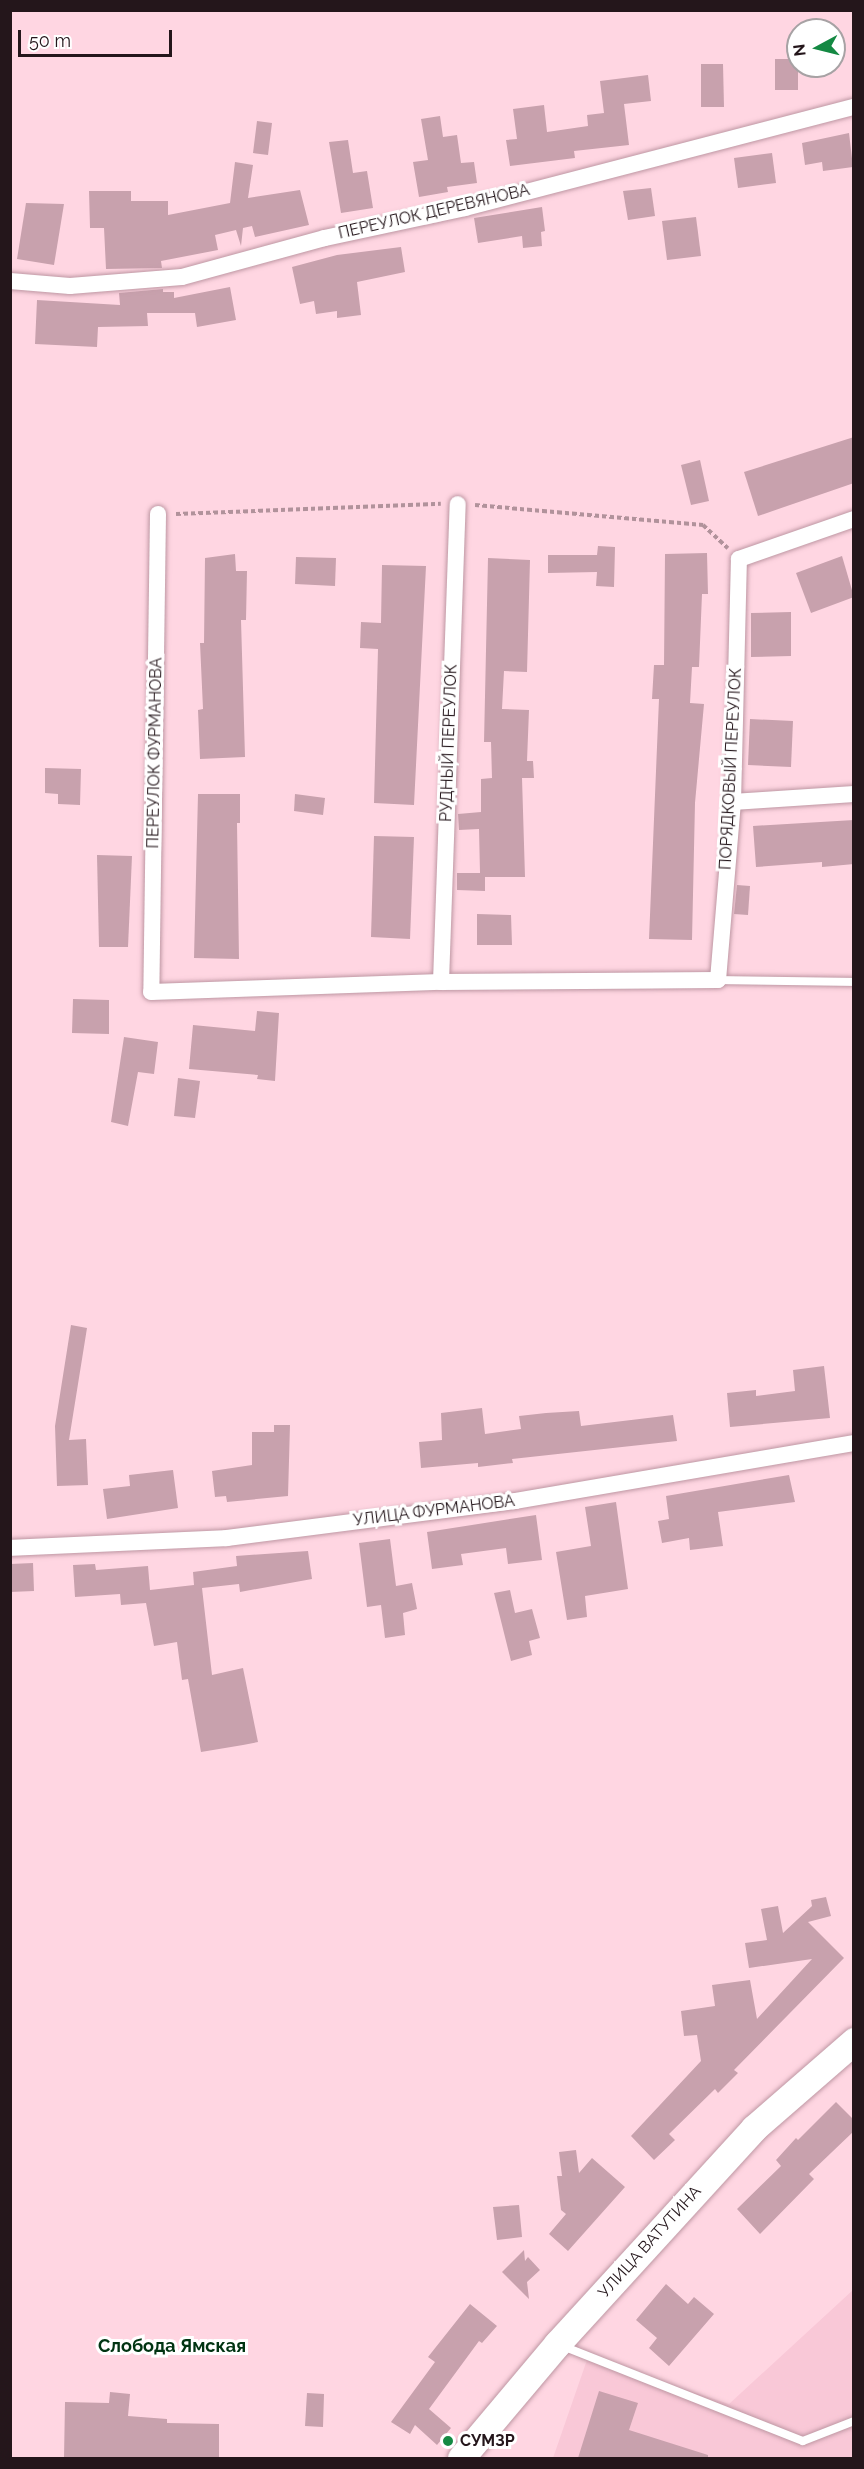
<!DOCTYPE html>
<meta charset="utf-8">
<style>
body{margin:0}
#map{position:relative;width:864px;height:2469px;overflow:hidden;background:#ffd6e2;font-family:Raleway,sans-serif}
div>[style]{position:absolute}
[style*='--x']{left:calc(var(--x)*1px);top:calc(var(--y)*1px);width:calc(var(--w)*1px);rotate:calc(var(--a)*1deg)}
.built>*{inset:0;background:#f9c8d7}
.building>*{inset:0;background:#c8a1ad}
.path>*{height:4px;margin-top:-2px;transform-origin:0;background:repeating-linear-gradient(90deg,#b1929b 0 4.5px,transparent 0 7.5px)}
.roads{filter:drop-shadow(0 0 2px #be97a3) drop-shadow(0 0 2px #be97a3)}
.lane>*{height:8px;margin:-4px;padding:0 4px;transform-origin:4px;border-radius:4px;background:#fff}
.street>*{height:16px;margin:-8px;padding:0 8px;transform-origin:8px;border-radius:8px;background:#fff}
.primary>*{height:27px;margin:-13.5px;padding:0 13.5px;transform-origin:13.5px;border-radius:13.5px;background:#fff}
.dots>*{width:16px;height:16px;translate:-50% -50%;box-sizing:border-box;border:3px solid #fff;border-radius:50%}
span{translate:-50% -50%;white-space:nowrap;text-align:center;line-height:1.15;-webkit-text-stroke:6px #fff;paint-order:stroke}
.street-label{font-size:16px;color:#24161b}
.poi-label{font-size:16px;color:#24161b;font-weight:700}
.left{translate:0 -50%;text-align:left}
.neighbourhood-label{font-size:18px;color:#003412;font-weight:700}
.frame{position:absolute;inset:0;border:12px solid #24161b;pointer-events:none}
.north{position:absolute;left:786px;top:18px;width:60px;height:60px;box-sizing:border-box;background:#fff;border:2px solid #a7a2a4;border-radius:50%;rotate:263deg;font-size:16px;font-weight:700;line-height:24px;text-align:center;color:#24161b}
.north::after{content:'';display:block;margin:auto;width:21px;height:27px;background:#148943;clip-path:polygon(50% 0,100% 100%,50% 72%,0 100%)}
.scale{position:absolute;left:18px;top:30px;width:154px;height:27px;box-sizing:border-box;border:3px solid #24161b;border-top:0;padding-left:8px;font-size:18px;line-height:21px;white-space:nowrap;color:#24161b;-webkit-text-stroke:4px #fff;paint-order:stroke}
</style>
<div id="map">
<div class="built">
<i style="clip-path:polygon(853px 2290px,853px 2458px,553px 2458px,588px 2357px,729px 2404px)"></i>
</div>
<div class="building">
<i style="clip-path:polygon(775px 59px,798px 59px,798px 90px,775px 90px)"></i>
<i style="clip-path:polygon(701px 64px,723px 64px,724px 107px,701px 107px)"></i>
<i style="clip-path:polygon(648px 75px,651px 101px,624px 104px,629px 145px,574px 151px,575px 158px,510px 166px,506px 140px,517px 139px,513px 109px,544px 105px,547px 132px,588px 126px,587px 115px,604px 113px,600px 81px)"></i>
<i style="clip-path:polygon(440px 116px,443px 137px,457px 135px,461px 163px,474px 162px,477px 183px,447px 187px,448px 192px,419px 197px,413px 162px,428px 160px,421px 119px)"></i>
<i style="clip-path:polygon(257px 121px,272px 123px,268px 155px,253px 153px)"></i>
<i style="clip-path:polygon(849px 133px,853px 167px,823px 171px,822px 162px,805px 165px,802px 143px)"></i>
<i style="clip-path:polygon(348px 140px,353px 173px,367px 171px,373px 208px,341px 213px,329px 142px)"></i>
<i style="clip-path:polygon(772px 153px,776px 183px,738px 188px,734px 158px)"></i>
<i style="clip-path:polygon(235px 162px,253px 165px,248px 198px,300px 190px,309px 225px,255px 237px,252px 226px,243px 228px,241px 246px,236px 230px,215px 235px,218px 250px,161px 261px,162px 268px,106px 269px,104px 228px,90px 228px,89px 191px,131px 191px,131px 201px,168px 201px,168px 215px,230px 203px)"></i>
<i style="clip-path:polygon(651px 188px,655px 216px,628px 220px,623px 191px)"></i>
<i style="clip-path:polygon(26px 203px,64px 204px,54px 265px,17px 259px)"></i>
<i style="clip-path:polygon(542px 207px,545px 231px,541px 232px,542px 246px,523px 248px,522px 236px,478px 243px,474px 218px)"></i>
<i style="clip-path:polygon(696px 217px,701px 256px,667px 260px,662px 221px)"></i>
<i style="clip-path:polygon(401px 247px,405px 272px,357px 282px,361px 315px,337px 318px,337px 311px,316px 314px,314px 301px,300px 304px,292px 267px,337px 255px)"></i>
<i style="clip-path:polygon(230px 287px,236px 320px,197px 327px,195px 313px,147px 313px,148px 326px,98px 327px,97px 347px,35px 344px,37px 300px,120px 305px,119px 293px,163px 289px,163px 292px,174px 292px,174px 298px)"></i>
<i style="clip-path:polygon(854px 437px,854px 483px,758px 516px,744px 472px)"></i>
<i style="clip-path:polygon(700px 460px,709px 501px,691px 505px,681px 465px)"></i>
<i style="clip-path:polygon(598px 546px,615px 547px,614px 587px,596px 586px,597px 572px,548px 573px,548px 555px,597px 555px)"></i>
<i style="clip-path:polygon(707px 553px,708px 594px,702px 594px,699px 667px,692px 667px,690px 703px,704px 704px,695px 803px,692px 940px,649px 939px,659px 699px,652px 699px,654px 665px,664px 665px,665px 554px)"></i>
<i style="clip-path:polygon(235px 554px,236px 571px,247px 571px,246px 620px,241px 620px,245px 757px,200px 759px,198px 710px,203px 709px,200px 643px,204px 643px,205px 558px)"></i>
<i style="clip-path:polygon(842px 556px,854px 597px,811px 613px,796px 573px)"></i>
<i style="clip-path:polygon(296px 557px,336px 558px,335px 586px,295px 584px)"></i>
<i style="clip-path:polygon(488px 558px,530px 560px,527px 672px,504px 671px,502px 709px,529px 710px,527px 761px,533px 761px,534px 778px,522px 778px,525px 877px,485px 877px,485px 891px,457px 890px,457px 873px,480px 873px,479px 829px,459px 830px,458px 814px,481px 812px,481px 779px,492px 778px,491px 742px,484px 742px)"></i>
<i style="clip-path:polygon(382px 565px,426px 566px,414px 805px,374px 803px,378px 649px,360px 648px,361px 622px,381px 623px)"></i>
<i style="clip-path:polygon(791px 612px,791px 656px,751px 657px,751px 613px)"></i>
<i style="clip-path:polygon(750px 719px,793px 721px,791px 767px,748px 765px)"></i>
<i style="clip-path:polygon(45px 768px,81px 769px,80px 805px,58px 804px,58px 794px,45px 793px)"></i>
<i style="clip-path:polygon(198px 794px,240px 794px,240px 823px,237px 823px,239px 959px,194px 958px)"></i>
<i style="clip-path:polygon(295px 794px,325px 798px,323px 815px,294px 811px)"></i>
<i style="clip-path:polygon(854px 820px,854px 864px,822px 867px,822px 862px,756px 867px,753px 826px)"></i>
<i style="clip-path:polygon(374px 836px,414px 837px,410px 939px,371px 937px)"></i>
<i style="clip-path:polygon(97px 855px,132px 856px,128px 947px,99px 947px)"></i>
<i style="clip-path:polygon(737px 885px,750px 886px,748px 915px,734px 914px)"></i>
<i style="clip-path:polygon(477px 914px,511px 915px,512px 945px,477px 945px)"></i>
<i style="clip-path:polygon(73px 999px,109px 1000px,109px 1034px,72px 1033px)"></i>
<i style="clip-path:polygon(257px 1011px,279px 1013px,275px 1081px,257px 1079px,258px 1075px,189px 1069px,193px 1025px,255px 1031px)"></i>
<i style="clip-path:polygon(124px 1037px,158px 1042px,154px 1074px,138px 1072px,128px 1126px,111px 1122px)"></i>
<i style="clip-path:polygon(178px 1078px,200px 1081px,195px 1118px,174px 1116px)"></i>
<i style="clip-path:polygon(71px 1325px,87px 1328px,69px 1440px,86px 1439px,88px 1485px,57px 1486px,55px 1426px)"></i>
<i style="clip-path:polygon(824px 1366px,830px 1418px,730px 1427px,727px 1393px,756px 1390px,756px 1396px,795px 1391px,793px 1370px)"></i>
<i style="clip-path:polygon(482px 1408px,485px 1434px,521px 1429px,519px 1416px,546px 1413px,579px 1411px,581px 1426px,673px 1415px,677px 1441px,512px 1459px,513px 1463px,478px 1467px,478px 1463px,421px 1468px,419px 1442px,442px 1440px,441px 1413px)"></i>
<i style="clip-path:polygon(274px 1425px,290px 1425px,288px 1496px,227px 1502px,226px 1496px,215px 1497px,212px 1471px,252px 1465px,252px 1432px,274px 1432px)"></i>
<i style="clip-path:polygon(173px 1470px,178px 1508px,107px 1519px,103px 1489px,130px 1486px,129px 1475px)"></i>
<i style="clip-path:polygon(789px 1475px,795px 1502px,718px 1512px,723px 1546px,690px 1550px,689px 1538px,662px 1543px,658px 1521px,669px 1519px,666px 1496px)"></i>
<i style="clip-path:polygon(616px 1502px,628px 1589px,585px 1596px,587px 1617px,567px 1620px,556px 1552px,591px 1546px,585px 1507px)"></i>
<i style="clip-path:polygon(536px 1515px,542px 1560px,508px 1564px,506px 1548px,461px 1554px,463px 1565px,432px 1569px,427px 1532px)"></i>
<i style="clip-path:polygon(390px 1539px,396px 1586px,412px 1583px,417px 1609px,403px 1613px,405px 1635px,385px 1638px,381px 1605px,367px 1607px,359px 1543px)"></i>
<i style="clip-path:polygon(308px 1551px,312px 1579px,240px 1592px,239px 1584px,202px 1588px,212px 1675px,243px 1668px,258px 1742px,243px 1745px,201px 1752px,188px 1679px,182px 1680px,177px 1642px,154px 1646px,146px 1603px,121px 1605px,120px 1594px,75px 1597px,73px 1565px,95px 1564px,96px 1570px,148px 1566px,150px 1590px,194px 1585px,193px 1572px,237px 1566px,236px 1556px)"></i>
<i style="clip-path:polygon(33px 1563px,34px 1591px,10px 1592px,10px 1564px)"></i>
<i style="clip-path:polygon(510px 1590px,515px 1613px,532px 1609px,540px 1638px,529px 1641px,532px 1655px,511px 1661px,494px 1593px)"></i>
<i style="clip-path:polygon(826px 1897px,831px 1916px,808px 1922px,844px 1958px,734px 2070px,738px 2073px,718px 2093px,715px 2089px,669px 2134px,675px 2140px,654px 2160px,631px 2136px,701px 2061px,697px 2035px,684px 2036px,681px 2011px,715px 2006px,712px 1985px,750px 1980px,757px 2019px,812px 1959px,749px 1968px,745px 1943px,767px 1940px,761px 1909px,778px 1906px,783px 1933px,812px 1906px,811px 1900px)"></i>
<i style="clip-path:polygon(836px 2102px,854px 2120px,854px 2131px,809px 2174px,814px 2179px,760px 2234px,737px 2209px,781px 2166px,776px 2160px,796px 2138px,798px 2140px)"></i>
<i style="clip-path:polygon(576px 2150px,579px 2173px,592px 2158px,625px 2187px,568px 2251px,549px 2234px,566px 2214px,561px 2210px,557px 2176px,562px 2176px,559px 2152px)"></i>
<i style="clip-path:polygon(519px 2205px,522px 2237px,497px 2240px,493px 2207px)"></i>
<i style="clip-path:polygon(524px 2250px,525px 2261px,528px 2257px,540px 2270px,527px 2282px,529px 2299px,502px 2272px)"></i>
<i style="clip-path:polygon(666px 2284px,688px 2304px,694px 2297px,714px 2314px,669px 2366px,649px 2348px,657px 2338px,636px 2320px)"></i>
<i style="clip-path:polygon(470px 2304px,497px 2326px,482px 2343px,479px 2341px,429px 2409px,451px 2428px,437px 2445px,415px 2425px,410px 2434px,391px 2422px,435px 2362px,428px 2357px)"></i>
<i style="clip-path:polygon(599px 2391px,638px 2403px,629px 2430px,708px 2455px,708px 2458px,578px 2458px)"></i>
<i style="clip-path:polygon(110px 2392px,130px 2394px,128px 2416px,167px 2419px,167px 2423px,219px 2424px,219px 2458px,64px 2458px,65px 2402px,109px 2403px)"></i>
<i style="clip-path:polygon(307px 2393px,324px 2394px,323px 2427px,305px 2426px)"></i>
</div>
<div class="path">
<i style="--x:475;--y:505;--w:229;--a:5"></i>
<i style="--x:703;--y:525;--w:34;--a:43"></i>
<i style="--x:176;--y:514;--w:265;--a:-2.2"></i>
</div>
<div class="roads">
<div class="lane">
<i style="--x:718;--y:980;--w:136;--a:0.8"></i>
<i style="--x:560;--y:2345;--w:261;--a:21.6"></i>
<i style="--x:803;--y:2441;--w:55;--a:-21.4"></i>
</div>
<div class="street">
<i style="--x:10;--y:281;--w:60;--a:4.8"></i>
<i style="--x:70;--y:286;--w:112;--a:-4.6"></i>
<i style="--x:182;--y:277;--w:148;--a:-15.3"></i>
<i style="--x:325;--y:238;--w:143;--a:-12.1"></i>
<i style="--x:465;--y:208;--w:402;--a:-14.6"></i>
<i style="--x:158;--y:514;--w:478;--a:90.8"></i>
<i style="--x:151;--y:992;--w:290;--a:-2"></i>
<i style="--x:441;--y:982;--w:277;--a:-0.4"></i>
<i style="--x:718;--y:980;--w:179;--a:-85.2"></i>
<i style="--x:733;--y:802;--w:243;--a:-88.6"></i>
<i style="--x:739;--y:559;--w:122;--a:-19.2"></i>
<i style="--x:733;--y:802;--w:121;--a:-3.8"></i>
<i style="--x:441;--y:982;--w:478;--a:-88"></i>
<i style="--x:10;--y:1548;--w:217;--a:-2.6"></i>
<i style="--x:227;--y:1538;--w:290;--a:-7.3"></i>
<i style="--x:515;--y:1501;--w:344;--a:-9.7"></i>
</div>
<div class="primary">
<i style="--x:461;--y:2458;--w:149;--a:-49.9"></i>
<i style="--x:557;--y:2344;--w:292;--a:-47.6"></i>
<i style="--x:754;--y:2128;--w:133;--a:-41"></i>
</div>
</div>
<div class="dots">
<i style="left:448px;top:2441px;background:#148943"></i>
</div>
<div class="street-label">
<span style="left:434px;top:212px;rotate:-13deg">ПЕРЕУЛОК ДЕРЕВЯНОВА</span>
<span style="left:449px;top:743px;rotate:-88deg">РУДНЫЙ ПЕРЕУЛОК</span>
<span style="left:155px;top:753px;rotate:-89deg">ПЕРЕУЛОК ФУРМАНОВА</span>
<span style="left:731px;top:769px;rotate:-87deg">ПОРЯДКОВЫЙ ПЕРЕУЛОК</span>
<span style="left:434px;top:1511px;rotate:-7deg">УЛИЦА ФУРМАНОВА</span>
<span style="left:650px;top:2242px;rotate:-48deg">УЛИЦА ВАТУТИНА</span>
</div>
<div class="poi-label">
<span class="left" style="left:460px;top:2441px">СУМЗР</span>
</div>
<div class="neighbourhood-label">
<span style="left:172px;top:2346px">Слобода Ямская</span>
</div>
<div class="frame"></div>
<div class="north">N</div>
<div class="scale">50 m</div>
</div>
